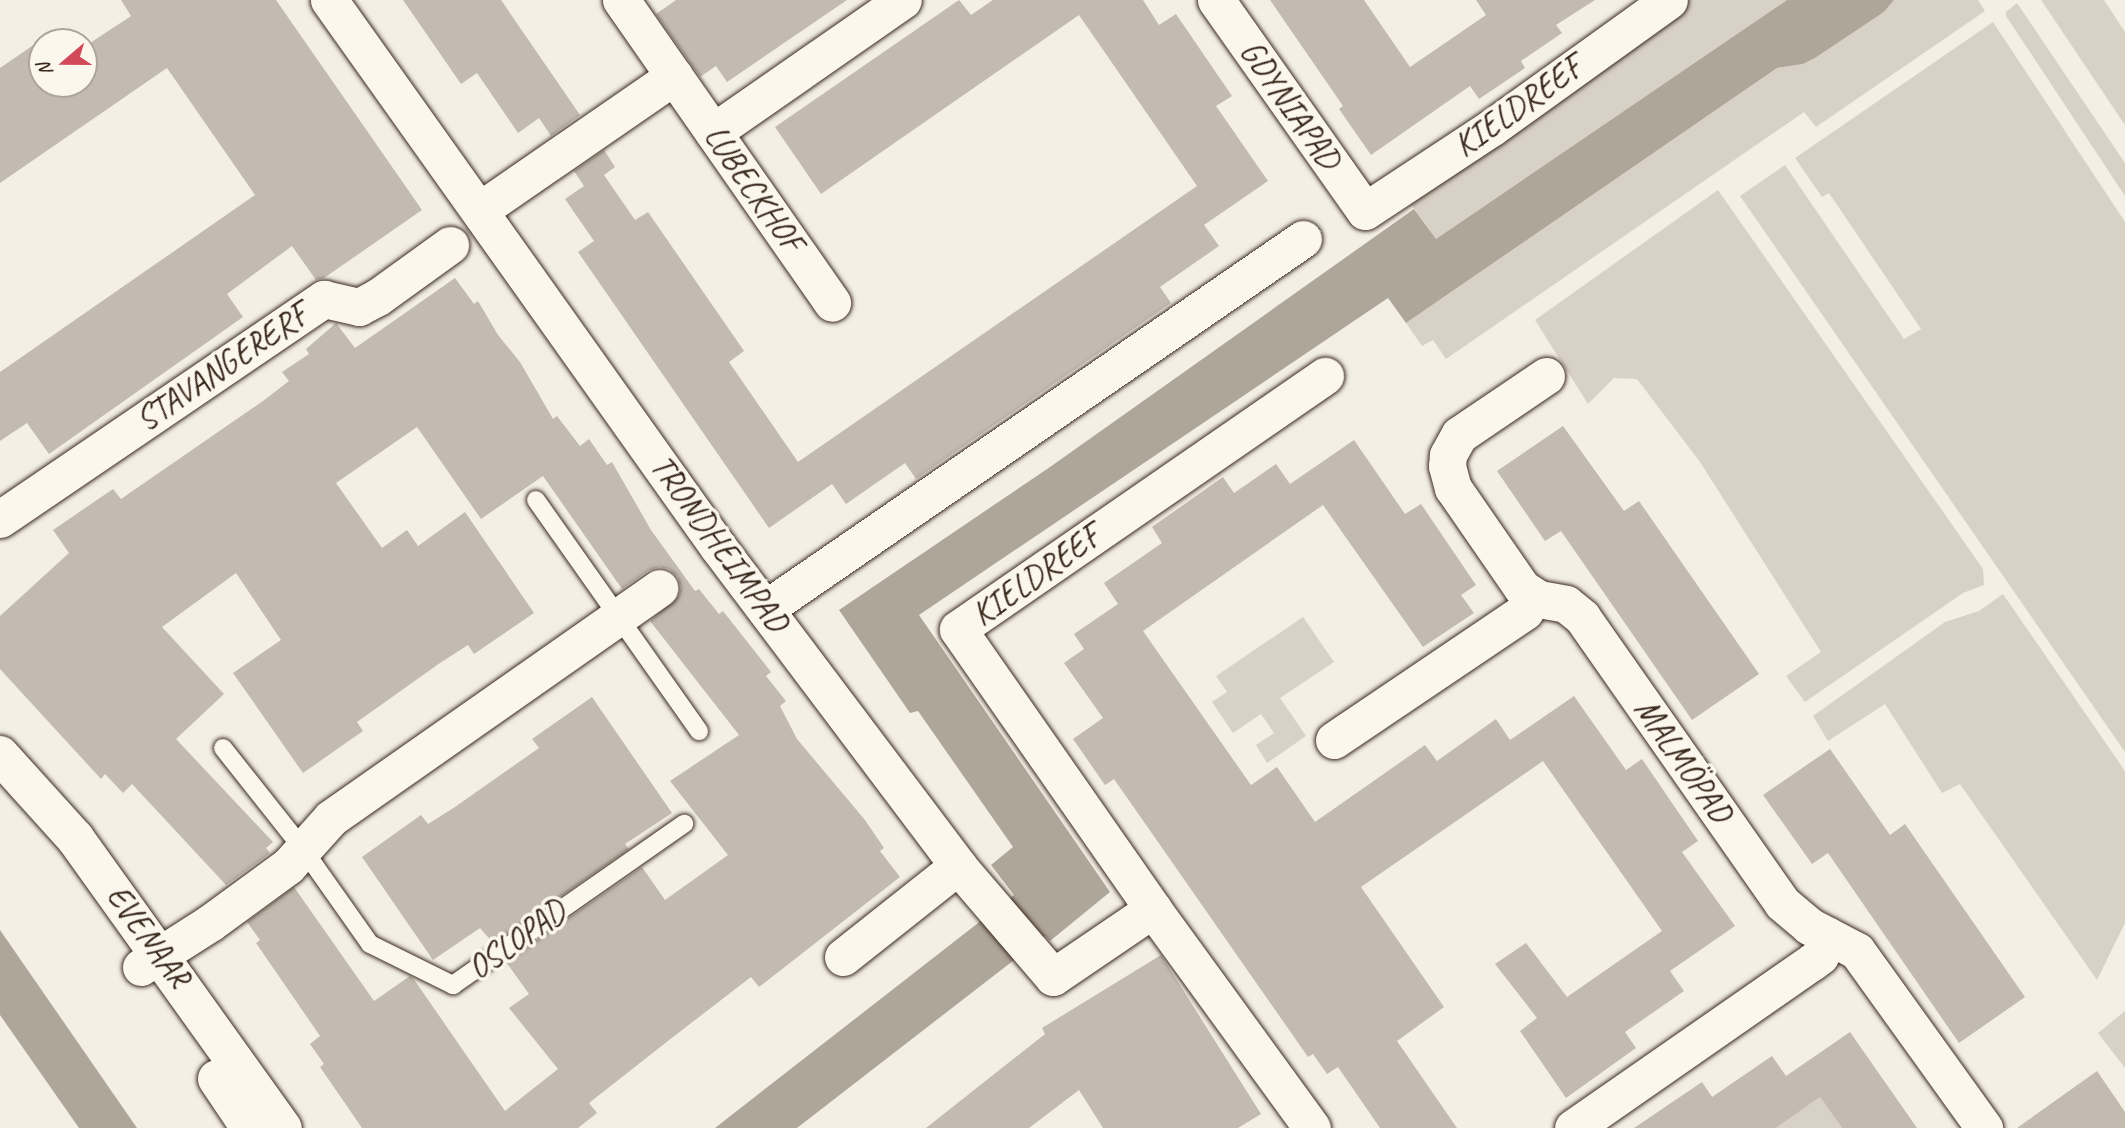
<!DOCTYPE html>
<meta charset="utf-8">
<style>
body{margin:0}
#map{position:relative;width:2125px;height:1128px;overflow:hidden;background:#f3efe4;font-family:Caveat,sans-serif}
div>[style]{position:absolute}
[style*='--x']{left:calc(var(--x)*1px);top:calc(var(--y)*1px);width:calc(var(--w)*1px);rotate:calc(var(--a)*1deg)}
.green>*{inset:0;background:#d8d1c6}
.water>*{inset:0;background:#afa69a}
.building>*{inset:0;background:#c3bbb0}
.roads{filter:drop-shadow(0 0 2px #3b2a1e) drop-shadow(0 0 2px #3b2a1e)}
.lane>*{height:18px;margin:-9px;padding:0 9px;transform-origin:9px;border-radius:9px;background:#fbf7ec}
.street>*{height:37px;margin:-18.5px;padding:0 18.5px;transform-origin:18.5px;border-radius:18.5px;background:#fbf7ec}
.secondary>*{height:38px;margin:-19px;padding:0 19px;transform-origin:19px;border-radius:19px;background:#fbf7ec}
span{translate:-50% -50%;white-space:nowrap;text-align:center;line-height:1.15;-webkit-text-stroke:7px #fbf7ec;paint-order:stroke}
.street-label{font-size:33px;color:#3b2a1e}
.north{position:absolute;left:28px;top:28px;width:70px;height:70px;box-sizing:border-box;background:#fbf7ec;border:2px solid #aea59a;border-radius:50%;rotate:250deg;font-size:19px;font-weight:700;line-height:28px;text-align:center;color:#3b2a1e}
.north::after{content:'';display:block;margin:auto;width:24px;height:32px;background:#d1495b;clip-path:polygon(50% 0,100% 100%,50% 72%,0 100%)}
</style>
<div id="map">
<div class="green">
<i style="clip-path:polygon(1690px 0,1787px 0,1436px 239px,1411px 204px,1500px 141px,1497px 135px)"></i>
<i style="clip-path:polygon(1894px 0,1978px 0,1985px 11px,1816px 127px,1804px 112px,1446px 359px,1433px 340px,1422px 346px,1406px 323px,1777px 68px,1803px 64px,1815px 58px,1884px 12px)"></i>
<i style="clip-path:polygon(2041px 0,2104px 0,2125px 32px,2125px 125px)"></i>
<i style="clip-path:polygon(2017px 3px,2125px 163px,2125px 196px,2006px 16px,2006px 12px)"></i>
<i style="clip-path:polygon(1993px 22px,2125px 222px,2125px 752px,1740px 196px,1785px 165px,1904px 339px,1921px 329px,1829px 193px,1822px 197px,1795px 158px)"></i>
<i style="clip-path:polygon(1718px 190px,1983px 569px,1984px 585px,1963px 593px,1805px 702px,1786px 676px,1821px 652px,1700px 462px,1637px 379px,1614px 378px,1588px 404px,1535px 320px)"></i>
<i style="clip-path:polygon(2003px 594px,2125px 771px,2125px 923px,2097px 980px,1960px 784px,1942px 793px,1885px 704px,1828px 741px,1813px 716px,1945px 622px,1979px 611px)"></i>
<i style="clip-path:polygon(1303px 617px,1334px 662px,1280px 698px,1306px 736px,1267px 763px,1256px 745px,1274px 733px,1261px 714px,1233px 733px,1212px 702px,1227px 692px,1216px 676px)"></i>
<i style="clip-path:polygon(2125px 1011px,2125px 1068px,2098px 1033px)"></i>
<i style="clip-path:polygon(1820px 1097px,1842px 1128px,1776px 1128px)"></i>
</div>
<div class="water">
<i style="clip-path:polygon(1787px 0,1894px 0,1884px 12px,1815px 58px,1803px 64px,1777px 68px,1406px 323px,1388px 298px,919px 615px,1110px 892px,1050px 941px,1045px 936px,797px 1128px,715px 1128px,1014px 895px,991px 865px,1013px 847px,918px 711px,910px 713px,839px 610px,1050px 467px,1414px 209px,1436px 239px)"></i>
<i style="clip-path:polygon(0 930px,137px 1128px,79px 1128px,0 1015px)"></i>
</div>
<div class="building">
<i style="clip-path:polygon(121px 0,276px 0,422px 210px,324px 278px,316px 280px,292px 246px,227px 294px,243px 317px,49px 454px,27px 423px,0 441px,0 372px,255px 195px,167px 68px,0 183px,0 68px,48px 35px,52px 42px,42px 42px,42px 84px,84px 84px,84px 47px,131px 16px)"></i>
<i style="clip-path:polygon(403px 0,501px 0,580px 115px,551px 136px,539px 118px,518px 133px,477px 73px,461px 84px)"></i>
<i style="clip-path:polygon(676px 0,847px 0,727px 82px,716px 66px,700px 77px,656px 14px)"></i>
<i style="clip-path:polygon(959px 0,971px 15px,993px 0,1143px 0,1159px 25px,1176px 14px,1232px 96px,1216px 106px,1268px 181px,1204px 225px,1219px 246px,1160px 287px,1171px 303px,916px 479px,905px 463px,846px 504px,832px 484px,769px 528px,578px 252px,594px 241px,565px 199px,584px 186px,574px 171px,604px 150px,615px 167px,604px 175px,635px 220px,648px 212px,744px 351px,729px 362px,798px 462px,1197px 186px,1079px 15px,821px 194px,775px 127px)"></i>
<i style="clip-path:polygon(1270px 0,1364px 0,1410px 67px,1486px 15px,1476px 0,1595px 0,1556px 25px,1562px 33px,1521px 61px,1525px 68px,1479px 99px,1470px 86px,1371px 155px,1339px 109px,1343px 106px)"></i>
<i style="clip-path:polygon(455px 278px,474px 304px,478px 301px,498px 335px,520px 362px,553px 419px,557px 416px,580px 446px,589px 439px,607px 465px,612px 462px,651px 530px,695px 591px,699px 589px,719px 614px,723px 611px,771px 672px,766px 676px,786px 701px,780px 706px,797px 739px,865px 820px,884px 848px,880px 851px,900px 877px,759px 987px,751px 977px,673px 1037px,589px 1103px,597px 1113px,578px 1128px,362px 1128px,320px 1067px,324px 1064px,310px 1044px,320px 1036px,256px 943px,260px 940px,247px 922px,294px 887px,374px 1001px,410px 976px,413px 978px,505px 1111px,558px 1069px,509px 1008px,529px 994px,506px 962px,642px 867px,665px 900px,728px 855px,670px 781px,739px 735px,650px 621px,679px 596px,681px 587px,678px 577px,669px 569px,659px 567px,649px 570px,622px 589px,543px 476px,481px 519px,417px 427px,336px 483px,382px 548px,407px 530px,418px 546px,465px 512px,534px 613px,474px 654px,468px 645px,440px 663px,357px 722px,363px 731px,303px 773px,233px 673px,281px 640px,236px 573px,162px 627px,224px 694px,176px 739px,273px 842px,266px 848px,270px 853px,226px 885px,132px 784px,123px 793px,105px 774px,101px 779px,0 669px,0 616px,69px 553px,53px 530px,113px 489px,121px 499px,263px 401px,289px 381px,282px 372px,309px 354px,306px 349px,336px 323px,355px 348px)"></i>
<i style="clip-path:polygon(1563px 426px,1624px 511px,1639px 501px,1759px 674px,1692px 720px,1561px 531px,1545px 541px,1497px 471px)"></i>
<i style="clip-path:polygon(1354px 440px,1405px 514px,1421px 504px,1476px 585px,1461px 595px,1474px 613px,1423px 647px,1323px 505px,1143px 631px,1251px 785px,1277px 767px,1315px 822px,1425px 745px,1437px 761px,1496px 719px,1510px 740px,1574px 696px,1626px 770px,1642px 759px,1698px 841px,1682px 852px,1735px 926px,1670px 971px,1684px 991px,1625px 1032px,1636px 1048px,1566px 1098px,1520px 1031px,1537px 1018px,1495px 964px,1526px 943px,1567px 997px,1662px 931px,1543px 761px,1361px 887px,1444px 1007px,1397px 1041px,1457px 1128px,1380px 1128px,1338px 1067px,1327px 1074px,1313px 1054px,1308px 1057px,1114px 779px,1105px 785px,1073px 739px,1103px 718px,1064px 663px,1084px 649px,1074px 634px,1118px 604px,1104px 583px,1162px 543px,1152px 527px,1223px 477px,1234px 493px,1276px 464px,1290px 484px)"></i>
<i style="clip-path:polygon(592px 697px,672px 813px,625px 844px,629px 849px,493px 943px,480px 928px,433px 960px,362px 857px,421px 815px,428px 824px,455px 807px,539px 748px,532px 739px)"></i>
<i style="clip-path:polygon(1830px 749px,1890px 835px,1905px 824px,2025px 997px,1959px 1043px,1828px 853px,1812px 864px,1763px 795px)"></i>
<i style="clip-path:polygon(1161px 955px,1261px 1114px,1238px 1128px,1103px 1128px,1079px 1090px,1029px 1128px,926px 1128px,1045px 1034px,1042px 1028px)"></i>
<i style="clip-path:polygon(1850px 1032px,1917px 1128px,1842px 1128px,1820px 1097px,1776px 1128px,1634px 1128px,1702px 1082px,1712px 1097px,1772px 1056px,1786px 1076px)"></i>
<i style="clip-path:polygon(2097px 1071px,2125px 1112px,2125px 1128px,2017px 1128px)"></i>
</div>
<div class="roads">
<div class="lane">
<i style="--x:536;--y:500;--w:283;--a:54.8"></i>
<i style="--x:223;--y:748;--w:129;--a:51.6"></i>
<i style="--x:303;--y:849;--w:116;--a:54.8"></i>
<i style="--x:370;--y:944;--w:93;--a:26.3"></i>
<i style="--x:453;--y:985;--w:282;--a:-34.9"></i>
</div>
<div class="street">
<i style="--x:329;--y:0;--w:671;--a:54.58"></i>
<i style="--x:718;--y:547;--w:399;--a:53"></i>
<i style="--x:958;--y:866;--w:146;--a:49.4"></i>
<i style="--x:1053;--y:977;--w:121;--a:-34.2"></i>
<i style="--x:621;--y:0;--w:369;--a:55.1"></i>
<i style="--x:1216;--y:0;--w:258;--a:54.8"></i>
<i style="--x:1365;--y:211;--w:151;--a:-33.4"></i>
<i style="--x:1491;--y:128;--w:219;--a:-35.7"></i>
<i style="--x:713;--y:132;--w:231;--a:-34.8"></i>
<i style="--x:480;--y:210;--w:236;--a:-34.6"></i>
<i style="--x:1546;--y:376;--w:105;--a:145.9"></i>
<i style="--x:1459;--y:435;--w:23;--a:119"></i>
<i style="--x:1448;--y:455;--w:11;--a:95"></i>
<i style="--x:1447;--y:466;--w:23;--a:75"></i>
<i style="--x:1453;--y:488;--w:121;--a:55.4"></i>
<i style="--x:1522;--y:588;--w:20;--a:33"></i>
<i style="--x:1539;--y:599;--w:27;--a:10"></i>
<i style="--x:1566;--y:604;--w:21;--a:39"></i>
<i style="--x:1582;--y:617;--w:349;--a:55"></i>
<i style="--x:1782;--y:903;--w:35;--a:40"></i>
<i style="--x:1809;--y:926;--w:54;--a:27.5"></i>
<i style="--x:1857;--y:951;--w:218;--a:54.3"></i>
<i style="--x:0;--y:519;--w:392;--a:-34.2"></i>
<i style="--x:324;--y:299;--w:36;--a:13"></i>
<i style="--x:359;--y:307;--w:21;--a:-28"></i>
<i style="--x:378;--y:297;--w:89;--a:-35.8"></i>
<i style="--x:765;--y:609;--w:653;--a:-34.52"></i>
<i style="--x:1334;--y:740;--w:230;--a:-34"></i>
<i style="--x:1525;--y:611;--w:17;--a:-59"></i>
<i style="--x:843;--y:957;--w:147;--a:-38.4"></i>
<i style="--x:141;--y:967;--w:82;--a:-32.5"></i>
<i style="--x:210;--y:923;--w:97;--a:-36.2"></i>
<i style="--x:288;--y:866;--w:64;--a:-48.1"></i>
<i style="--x:331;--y:818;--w:401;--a:-35"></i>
<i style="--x:1312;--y:1128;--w:271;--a:-126"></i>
<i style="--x:1153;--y:909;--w:341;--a:-124.9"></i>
<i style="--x:958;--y:629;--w:446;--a:-34.6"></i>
<i style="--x:1573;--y:1128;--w:291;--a:-34.8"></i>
<i style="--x:1812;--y:962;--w:10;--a:-37"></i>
<i style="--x:1820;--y:956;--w:22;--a:-72"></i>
</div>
<div class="secondary">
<i style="--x:0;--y:755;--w:112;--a:47.9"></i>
<i style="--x:75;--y:838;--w:357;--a:54.4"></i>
<i style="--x:217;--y:1079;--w:59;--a:56"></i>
</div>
</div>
<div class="street-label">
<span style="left:1290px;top:105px;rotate:55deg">GDYNIAPAD</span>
<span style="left:1518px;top:107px;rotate:-35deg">KIELDREEF</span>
<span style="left:753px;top:189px;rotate:55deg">LUBECKHOF</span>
<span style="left:222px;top:368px;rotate:-34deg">STAVANGERERF</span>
<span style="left:719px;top:544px;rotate:54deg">TRONDHEIMPAD</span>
<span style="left:1036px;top:576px;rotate:-35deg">KIELDREEF</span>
<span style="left:1683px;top:761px;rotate:55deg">MALMÖPAD</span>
<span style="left:148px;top:937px;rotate:54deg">EVENAAR</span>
<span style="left:517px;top:940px;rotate:-35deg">OSLOPAD</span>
</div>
<div class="north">N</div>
</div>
